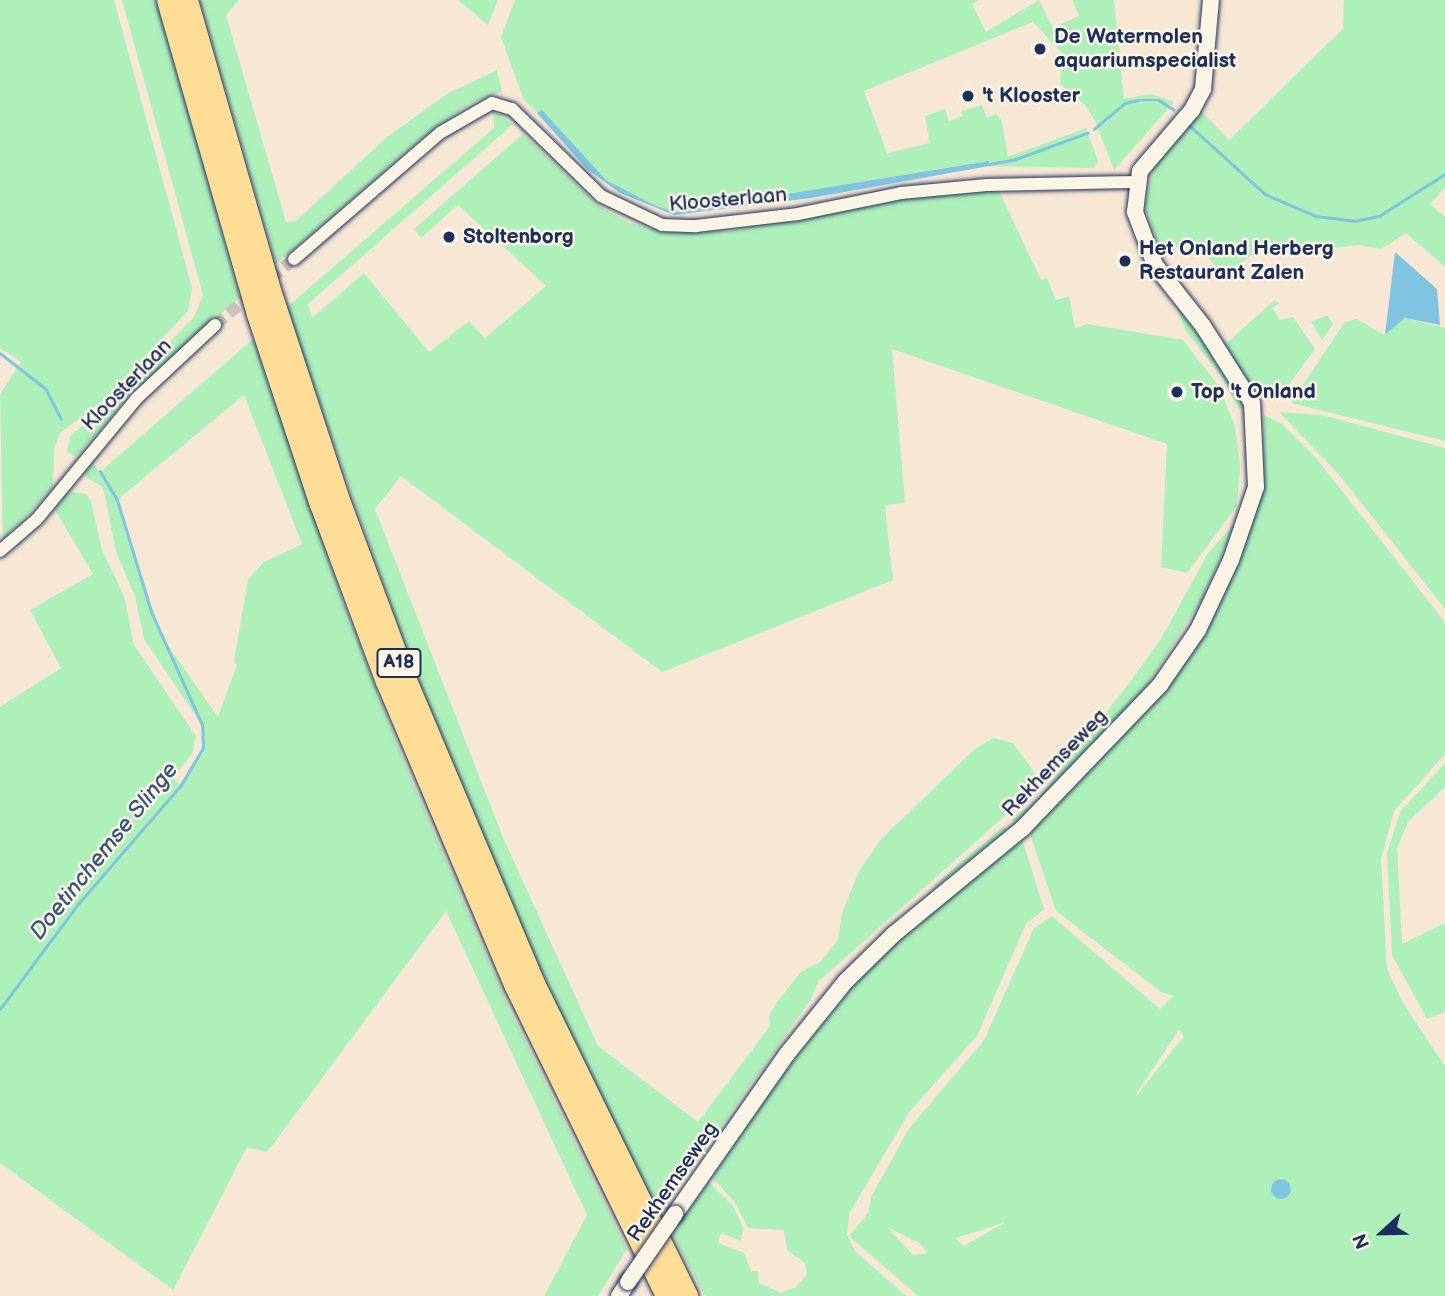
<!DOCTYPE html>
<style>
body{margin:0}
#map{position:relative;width:1445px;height:1296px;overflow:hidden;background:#f7e7d5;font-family:"Balsamiq Sans",sans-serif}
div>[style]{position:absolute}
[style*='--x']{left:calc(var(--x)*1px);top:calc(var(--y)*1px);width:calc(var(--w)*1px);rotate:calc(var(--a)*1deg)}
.green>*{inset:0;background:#aef0ba}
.water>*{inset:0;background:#7fc4e0}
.round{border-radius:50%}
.stream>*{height:2.5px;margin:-1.25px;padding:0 1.25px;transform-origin:1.25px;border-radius:1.25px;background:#7fc4e0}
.street-tunnel>*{height:12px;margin-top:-6px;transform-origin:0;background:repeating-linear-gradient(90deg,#cbc2bd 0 12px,transparent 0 18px)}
.roads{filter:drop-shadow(0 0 2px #1b2f5e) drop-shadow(0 0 2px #1b2f5e)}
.street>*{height:12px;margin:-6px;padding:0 6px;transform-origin:6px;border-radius:6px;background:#fcf5e5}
.secondary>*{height:16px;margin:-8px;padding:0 8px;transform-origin:8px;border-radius:8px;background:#fcf5e5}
.highway>*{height:21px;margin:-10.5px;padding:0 10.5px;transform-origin:10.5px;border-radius:10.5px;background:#fede96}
.bridges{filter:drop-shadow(0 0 2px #1b2f5e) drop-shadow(0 0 2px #1b2f5e)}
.secondary-bridge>*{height:16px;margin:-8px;padding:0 8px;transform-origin:8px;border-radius:8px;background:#fcf5e5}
.dots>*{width:19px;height:19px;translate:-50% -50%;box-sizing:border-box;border:4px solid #fcf5e5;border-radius:50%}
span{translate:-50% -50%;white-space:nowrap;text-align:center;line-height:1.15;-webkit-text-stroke:5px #fcf5e5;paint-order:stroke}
.shield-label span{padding:2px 5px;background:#fcf5e5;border:2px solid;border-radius:5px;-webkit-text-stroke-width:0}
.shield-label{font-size:19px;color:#1b2f5e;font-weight:700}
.poi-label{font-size:21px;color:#1b2f5e;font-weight:700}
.left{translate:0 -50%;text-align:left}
.street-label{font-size:21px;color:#1b2f5e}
.water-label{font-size:23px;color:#34547e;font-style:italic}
.north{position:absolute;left:1347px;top:1198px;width:70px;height:70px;-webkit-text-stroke:5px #fcf5e5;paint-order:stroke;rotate:248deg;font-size:19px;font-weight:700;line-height:28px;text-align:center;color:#1b2f5e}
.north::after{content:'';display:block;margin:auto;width:24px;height:32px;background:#1b2f5e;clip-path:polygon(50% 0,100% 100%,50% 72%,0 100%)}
</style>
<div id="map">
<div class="green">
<i style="clip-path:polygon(0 0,114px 0,192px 288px,188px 311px,104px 400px,60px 433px,54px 449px,53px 488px,3px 539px,0 394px,21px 362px,0 348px)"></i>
<i style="clip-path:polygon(122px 0,156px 0,240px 297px,130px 395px,76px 457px,67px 452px,70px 436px,111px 403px,194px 317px,203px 295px)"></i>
<i style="clip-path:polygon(200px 0,239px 0,226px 15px,286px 222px,296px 221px,387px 137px,447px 94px,497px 70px,502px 92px,473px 102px,422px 138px,276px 264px)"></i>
<i style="clip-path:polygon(458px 0,498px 0,488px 25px)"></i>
<i style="clip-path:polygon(515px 0,979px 0,972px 4px,986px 32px,1039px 0,1053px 28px,1079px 16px,1072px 0,1114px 0,1124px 99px,1151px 94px,1174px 102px,1114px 170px,1095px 121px,1085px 105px,1060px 84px,1062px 53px,1033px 22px,864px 91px,887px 153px,930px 143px,925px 116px,945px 109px,949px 121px,963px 116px,961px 111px,982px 105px,987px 118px,996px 114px,1002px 121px,1008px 157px,1086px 128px,1098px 161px,1095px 168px,989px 166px,988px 161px,676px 212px,656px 206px,606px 180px,524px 100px,501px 37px)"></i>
<i style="clip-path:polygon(1344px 0,1445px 0,1445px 188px,1430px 204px,1445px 217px,1445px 267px,1406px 233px,1381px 249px,1359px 245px,1303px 251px,1268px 242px,1225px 276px,1189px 237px,1163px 260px,1145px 206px,1154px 162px,1199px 109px,1229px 140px,1343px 29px)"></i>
<i style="clip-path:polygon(493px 111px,513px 124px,308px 304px,312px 318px,364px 273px,429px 352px,469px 321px,485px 338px,546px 286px,458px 205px,421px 238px,414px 229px,523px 134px,599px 206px,630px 223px,665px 232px,731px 231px,896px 200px,998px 189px,1041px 280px,1047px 278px,1056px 300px,1069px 296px,1075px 328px,1087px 324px,1183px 340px,1218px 385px,1235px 426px,1240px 466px,1237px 506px,1187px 573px,1161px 567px,1167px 444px,892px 349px,905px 503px,885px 505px,893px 580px,662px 672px,401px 476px,375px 509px,504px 840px,598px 1046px,698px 1122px,770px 1026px,769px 1016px,777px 1002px,801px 972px,820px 962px,838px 940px,842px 913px,859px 871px,881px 839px,975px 749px,994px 738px,1013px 743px,1042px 783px,819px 981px,811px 999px,657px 1218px,501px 884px,417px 678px,286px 308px,494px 128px)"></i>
<i style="clip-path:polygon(1175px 300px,1242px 391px,1248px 405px,1239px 409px,1221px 376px,1185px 330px)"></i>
<i style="clip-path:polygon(1274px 301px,1280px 303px,1272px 308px,1280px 320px,1293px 317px,1315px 349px,1279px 398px,1256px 393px,1222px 347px)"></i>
<i style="clip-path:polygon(1327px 315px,1333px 324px,1322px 340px,1311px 322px)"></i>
<i style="clip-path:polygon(1405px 318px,1445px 328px,1445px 441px,1291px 403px,1344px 323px,1356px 319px,1385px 335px)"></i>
<i style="clip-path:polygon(evenodd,253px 339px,342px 600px,405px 764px,506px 1001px,627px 1249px,598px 1296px,544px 1296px,587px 1215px,446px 911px,274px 1143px,266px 1152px,247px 1147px,173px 1290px,0 1163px,0 707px,61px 668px,30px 610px,93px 574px,55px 510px,66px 494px,73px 492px,86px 494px,91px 501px,102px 550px,124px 596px,134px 645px,196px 736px,192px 754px,173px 778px,181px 785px,203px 748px,202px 725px,144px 639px,135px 596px,116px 552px,103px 487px,86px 477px,83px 468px,90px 459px,100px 472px,253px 339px,244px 395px,302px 544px,264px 562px,248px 580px,234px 662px,237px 665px,218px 717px,162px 637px,117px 500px,244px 395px)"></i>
<i style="clip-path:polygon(1279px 412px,1322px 415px,1445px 448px,1445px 609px,1340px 476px)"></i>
<i style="clip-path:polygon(evenodd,1264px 415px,1282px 424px,1316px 458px,1445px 622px,1445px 754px,1394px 811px,1381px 859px,1387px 969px,1403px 1003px,1445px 1066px,1445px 1296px,918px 1296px,849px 1236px,868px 1213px,871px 1197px,908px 1130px,984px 1040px,1034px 928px,1052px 916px,1160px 1009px,1173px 996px,1161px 992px,1056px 911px,1028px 828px,1183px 663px,1263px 469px,1264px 415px,1179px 1030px,1184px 1036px,1137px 1095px,1136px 1094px,1179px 1030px,1264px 415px,1006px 1222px,964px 1246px,956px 1239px,956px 1238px,1006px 1222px,1264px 415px,887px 1227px,919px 1243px,928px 1253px,913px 1255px,887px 1227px)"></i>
<i style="clip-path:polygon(1237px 521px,1201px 601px,1149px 682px,1126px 713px,1014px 825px,1012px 819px,1040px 796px,1130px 682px,1161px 639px,1208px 553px)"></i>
<i style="clip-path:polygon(1445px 763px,1445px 787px,1408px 822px,1397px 848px,1402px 944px,1445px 923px,1445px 1012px,1427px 1019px,1392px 955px,1387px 854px,1400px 812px)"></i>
<i style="clip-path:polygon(1004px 826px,1006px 831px,936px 887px,934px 885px)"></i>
<i style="clip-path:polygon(1022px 839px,1044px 909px,1026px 924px,977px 1036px,910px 1111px,849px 1214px,847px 1235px,855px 1251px,906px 1296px,705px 1296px,672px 1233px,709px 1182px,733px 1206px,743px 1227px,741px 1241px,721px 1233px,718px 1243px,744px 1253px,751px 1271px,758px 1271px,759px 1283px,781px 1293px,796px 1287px,807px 1274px,805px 1263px,787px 1250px,784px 1230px,748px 1228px,736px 1204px,713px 1178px,717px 1170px,780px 1077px,855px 984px,890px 947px)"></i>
</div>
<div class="water">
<i style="clip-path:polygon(542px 110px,606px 180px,656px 206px,676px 212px,989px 161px,989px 166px,811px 198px,674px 215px,620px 193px,587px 169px,537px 113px)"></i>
<i style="clip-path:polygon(1395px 252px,1437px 289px,1440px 325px,1405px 318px,1385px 335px)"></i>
<i class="round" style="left:1271px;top:1179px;width:20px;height:20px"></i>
</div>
<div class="stream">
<i style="--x:1187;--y:123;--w:105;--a:42.3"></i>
<i style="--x:1265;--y:194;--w:56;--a:23.3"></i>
<i style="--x:1316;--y:216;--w:39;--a:7"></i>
<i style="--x:1355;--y:221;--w:25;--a:-12"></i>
<i style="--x:1379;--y:216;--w:78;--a:-32.5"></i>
<i style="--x:1094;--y:129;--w:40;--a:-40"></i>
<i style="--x:1125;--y:103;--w:13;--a:-13"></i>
<i style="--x:1138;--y:100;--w:21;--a:0"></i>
<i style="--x:1159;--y:100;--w:17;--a:33"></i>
<i style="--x:989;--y:164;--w:27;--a:-10"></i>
<i style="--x:1016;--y:159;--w:76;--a:-20.1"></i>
<i style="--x:0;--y:353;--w:58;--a:38"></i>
<i style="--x:46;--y:389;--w:33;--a:63"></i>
<i style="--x:0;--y:1009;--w:131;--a:-53.4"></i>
<i style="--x:78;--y:904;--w:157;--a:-49.1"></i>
<i style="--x:181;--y:785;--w:43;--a:-59.3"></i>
<i style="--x:203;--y:748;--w:23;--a:-92"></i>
<i style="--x:202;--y:725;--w:124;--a:-114.3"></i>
<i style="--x:151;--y:612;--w:117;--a:-106.9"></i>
<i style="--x:117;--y:500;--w:33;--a:-121"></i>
</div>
<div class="street-tunnel">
<i style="--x:215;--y:325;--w:103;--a:-39.9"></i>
</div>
<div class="roads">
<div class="street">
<i style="--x:294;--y:259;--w:193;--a:-40.8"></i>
<i style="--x:440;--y:133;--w:60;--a:-30"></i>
<i style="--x:492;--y:103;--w:21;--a:17"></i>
<i style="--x:512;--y:109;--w:124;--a:44.3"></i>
<i style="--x:601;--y:196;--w:68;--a:25.4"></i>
<i style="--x:662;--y:225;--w:34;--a:2"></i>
<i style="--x:696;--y:226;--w:103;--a:-6.7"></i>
<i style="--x:798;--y:214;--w:105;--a:-11.5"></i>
<i style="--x:901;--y:193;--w:86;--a:-5.3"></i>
<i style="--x:987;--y:185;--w:148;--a:-1.2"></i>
<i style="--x:0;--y:551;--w:49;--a:-40.9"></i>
<i style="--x:37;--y:519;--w:157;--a:-50.4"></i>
<i style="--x:137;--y:398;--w:107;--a:-43.1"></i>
</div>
<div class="secondary">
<i style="--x:675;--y:1214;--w:195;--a:-55"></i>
<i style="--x:787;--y:1054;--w:94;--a:-51.1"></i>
<i style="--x:846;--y:981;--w:67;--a:-44.4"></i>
<i style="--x:894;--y:934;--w:167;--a:-39.4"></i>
<i style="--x:1023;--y:828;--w:198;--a:-46.2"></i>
<i style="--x:1160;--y:685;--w:67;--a:-55.4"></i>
<i style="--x:1198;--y:630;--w:77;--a:-64.8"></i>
<i style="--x:1231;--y:560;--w:77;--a:-71.1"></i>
<i style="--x:1256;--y:487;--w:84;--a:-92.7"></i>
<i style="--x:1252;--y:403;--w:91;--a:-122.5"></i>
<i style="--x:1203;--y:326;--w:78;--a:-128.2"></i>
<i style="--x:1155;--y:265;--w:57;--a:-110.7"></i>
<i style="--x:1135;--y:212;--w:41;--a:-83"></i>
<i style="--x:1140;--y:171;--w:80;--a:-49.6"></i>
<i style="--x:1192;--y:110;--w:24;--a:-62"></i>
<i style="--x:1203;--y:89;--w:89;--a:-84.9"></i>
<i style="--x:619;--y:1296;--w:17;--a:-57"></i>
</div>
<div class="highway">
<i style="--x:167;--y:0;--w:327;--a:74"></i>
<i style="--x:257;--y:314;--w:200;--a:71.7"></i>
<i style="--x:320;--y:504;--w:189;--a:69.6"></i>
<i style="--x:386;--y:681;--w:331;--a:67.1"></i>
<i style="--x:515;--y:986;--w:345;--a:64"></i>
<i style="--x:187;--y:0;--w:311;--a:74"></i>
<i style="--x:273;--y:299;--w:208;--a:71.8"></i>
<i style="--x:338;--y:497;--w:195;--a:69.6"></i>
<i style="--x:406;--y:680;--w:327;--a:67.1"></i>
<i style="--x:533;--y:981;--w:351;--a:63.9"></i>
</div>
</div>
<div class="bridges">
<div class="secondary-bridge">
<i style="--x:628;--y:1282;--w:83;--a:-55.3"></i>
</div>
</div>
<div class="dots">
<i style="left:1040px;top:49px;background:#1b2f5e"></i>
<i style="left:968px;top:96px;background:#1b2f5e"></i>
<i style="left:449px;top:237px;background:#1b2f5e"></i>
<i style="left:1125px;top:261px;background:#1b2f5e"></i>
<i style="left:1177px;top:392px;background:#1b2f5e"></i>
</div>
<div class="shield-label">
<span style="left:399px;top:663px">A18</span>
</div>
<div class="poi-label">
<span class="left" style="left:1054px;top:49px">De Watermolen<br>aquariumspecialist</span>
<span class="left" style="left:982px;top:96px">'t Klooster</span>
<span class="left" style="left:463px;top:237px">Stoltenborg</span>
<span class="left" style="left:1139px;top:261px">Het Onland Herberg<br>Restaurant Zalen</span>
<span class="left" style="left:1191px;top:392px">Top 't Onland</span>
</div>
<div class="street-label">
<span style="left:728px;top:200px;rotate:-5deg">Kloosterlaan</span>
<span style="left:127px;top:385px;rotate:-46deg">Kloosterlaan</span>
<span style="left:1055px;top:763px;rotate:-46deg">Rekhemseweg</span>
<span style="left:673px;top:1182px;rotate:-55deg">Rekhemseweg</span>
</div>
<div class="water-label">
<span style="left:104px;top:851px;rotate:-51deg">Doetinchemse Slinge</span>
</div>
<div class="north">N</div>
</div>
